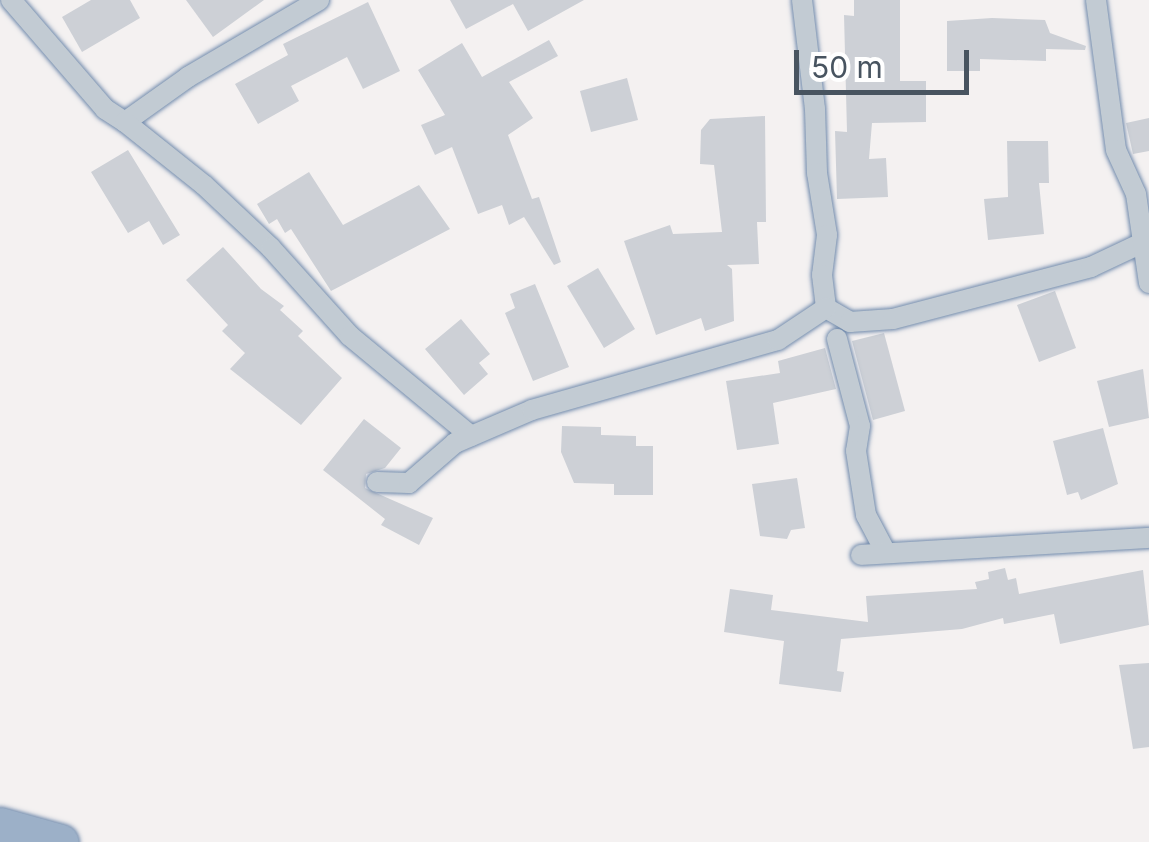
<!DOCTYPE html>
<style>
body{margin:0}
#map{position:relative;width:1149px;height:842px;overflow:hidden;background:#f4f1f1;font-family:Inter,sans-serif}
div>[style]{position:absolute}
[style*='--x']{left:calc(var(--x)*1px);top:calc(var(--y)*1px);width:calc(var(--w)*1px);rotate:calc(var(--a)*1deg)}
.building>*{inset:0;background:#cdd0d6}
.roads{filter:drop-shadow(0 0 2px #738cad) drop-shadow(0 0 2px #738cad)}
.minor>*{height:20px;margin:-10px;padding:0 10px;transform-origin:10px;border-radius:10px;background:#c2cbd3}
.trunk>*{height:35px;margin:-17.5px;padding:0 17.5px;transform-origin:17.5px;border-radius:17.5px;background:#9cb0c8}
span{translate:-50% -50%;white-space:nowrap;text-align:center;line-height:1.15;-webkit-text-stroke:8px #fff;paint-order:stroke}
.scale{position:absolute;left:794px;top:50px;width:175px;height:45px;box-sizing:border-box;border:5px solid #485460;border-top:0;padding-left:12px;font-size:30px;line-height:35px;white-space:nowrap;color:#485460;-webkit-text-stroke:8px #fff;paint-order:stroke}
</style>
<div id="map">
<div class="building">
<i style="clip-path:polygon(91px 0,130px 0,140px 18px,82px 52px,62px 17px)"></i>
<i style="clip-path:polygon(186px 0,264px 0,213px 37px)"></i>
<i style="clip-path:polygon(450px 0,584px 0,528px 31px,513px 4px,466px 29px)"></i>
<i style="clip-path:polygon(854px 0,900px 0,900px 81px,926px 81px,926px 122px,872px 123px,869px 159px,886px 158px,888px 197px,837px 199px,835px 131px,847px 132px,844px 15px,854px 16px)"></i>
<i style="clip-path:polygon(368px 2px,400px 71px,363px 89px,347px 57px,291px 86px,299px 101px,258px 124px,235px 84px,288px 55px,283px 44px)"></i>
<i style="clip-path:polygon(992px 18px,1045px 20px,1050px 33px,1086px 46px,1085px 50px,1046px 49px,1046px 61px,980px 59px,980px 71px,947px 71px,947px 21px)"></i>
<i style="clip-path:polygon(549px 40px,558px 56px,509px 82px,533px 118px,508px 135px,532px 199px,539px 197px,561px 262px,554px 265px,524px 217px,509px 225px,502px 205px,478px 214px,452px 147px,435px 155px,421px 125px,445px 115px,418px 70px,462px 43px,482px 77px)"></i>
<i style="clip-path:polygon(627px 78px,638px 120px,591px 132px,580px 91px)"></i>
<i style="clip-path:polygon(765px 116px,766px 222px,757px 222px,759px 264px,727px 265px,732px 269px,734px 321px,705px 331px,701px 318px,656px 335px,624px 241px,670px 225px,673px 234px,722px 232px,714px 165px,700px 164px,701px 130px,710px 119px)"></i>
<i style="clip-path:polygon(1149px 118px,1149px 151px,1133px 154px,1126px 123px)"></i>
<i style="clip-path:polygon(1007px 141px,1048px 141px,1049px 183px,1039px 183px,1044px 234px,988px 240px,984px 199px,1008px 197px)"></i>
<i style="clip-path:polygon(128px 150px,180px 235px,163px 245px,149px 221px,128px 233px,91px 172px)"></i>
<i style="clip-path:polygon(309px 172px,343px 225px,419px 185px,450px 229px,331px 291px,291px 229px,285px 233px,277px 219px,269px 224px,257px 204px)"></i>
<i style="clip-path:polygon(223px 247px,261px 289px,284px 306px,280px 310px,303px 331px,298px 336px,342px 378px,301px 425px,230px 369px,245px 353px,222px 331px,228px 325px,186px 280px)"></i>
<i style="clip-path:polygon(598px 268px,635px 329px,604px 348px,567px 286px)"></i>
<i style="clip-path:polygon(535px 284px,569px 367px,533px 381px,505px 313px,515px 308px,510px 294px)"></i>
<i style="clip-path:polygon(1055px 291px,1076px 348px,1039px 362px,1017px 305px)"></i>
<i style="clip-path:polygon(461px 319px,490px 354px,479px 363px,488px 374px,464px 395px,425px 349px)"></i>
<i style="clip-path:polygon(884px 333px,905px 411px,873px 420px,852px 341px)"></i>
<i style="clip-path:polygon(825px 348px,836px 389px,773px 403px,779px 444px,737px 450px,726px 381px,780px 373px,778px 361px)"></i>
<i style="clip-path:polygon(1143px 369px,1149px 418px,1109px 427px,1097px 381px)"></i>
<i style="clip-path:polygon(364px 419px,401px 448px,385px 468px,366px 474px,365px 488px,433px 518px,419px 545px,381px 525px,385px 519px,323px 470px)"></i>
<i style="clip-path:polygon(562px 426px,601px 427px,601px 435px,636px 436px,636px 446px,653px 446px,653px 495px,614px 495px,614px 484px,574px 483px,561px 452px)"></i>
<i style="clip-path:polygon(1103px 428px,1118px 484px,1081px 500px,1078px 492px,1067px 495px,1053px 441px)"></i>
<i style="clip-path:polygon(797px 478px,805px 528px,791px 530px,787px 539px,760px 536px,752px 484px)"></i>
<i style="clip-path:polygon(1005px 568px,1008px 580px,1016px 578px,1019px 594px,1143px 570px,1149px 625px,1060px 644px,1054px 614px,1004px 624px,1003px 618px,962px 629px,841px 639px,837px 671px,844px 672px,841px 692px,779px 684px,784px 641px,724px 632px,730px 589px,773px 595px,771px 610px,868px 622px,866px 596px,977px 589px,975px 582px,989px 579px,988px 572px)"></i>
<i style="clip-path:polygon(1149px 663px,1149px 747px,1133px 749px,1119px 665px)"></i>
</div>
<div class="roads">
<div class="minor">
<i style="--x:11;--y:0;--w:144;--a:49.2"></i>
<i style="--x:105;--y:109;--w:24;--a:33"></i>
<i style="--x:125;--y:122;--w:77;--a:-35.5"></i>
<i style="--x:188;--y:77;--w:152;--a:-30.4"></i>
<i style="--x:802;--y:0;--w:110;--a:83.2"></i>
<i style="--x:815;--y:109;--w:64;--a:88.2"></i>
<i style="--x:817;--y:173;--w:63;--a:80.8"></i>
<i style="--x:827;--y:235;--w:40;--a:97.1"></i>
<i style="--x:822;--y:275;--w:33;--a:83"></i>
<i style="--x:826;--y:308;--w:28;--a:30"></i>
<i style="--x:850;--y:322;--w:43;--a:-4"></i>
<i style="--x:893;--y:319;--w:205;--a:-14.7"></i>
<i style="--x:1091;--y:267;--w:61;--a:-25.3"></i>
<i style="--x:1096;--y:0;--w:151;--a:82.4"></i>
<i style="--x:1116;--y:150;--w:48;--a:65.6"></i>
<i style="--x:1136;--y:194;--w:90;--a:81.7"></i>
<i style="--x:125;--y:122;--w:101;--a:38.6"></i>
<i style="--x:204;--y:185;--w:92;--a:43.2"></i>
<i style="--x:271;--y:248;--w:118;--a:48.1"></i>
<i style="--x:350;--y:336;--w:157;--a:39.6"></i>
<i style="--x:837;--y:339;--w:90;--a:75.2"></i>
<i style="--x:860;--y:426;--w:25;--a:99"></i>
<i style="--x:856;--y:451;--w:65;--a:81.1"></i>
<i style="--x:866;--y:515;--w:43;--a:62.2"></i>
<i style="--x:377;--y:482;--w:32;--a:2"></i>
<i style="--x:409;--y:483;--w:61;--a:-41"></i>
<i style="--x:455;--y:443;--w:84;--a:-23.2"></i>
<i style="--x:532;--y:410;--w:256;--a:-15.9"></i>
<i style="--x:778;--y:340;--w:58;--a:-33.7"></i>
<i style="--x:861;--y:555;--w:289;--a:-3.4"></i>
</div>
<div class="trunk">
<i style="--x:0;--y:825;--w:63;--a:15.6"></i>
</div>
</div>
<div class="scale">50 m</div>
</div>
